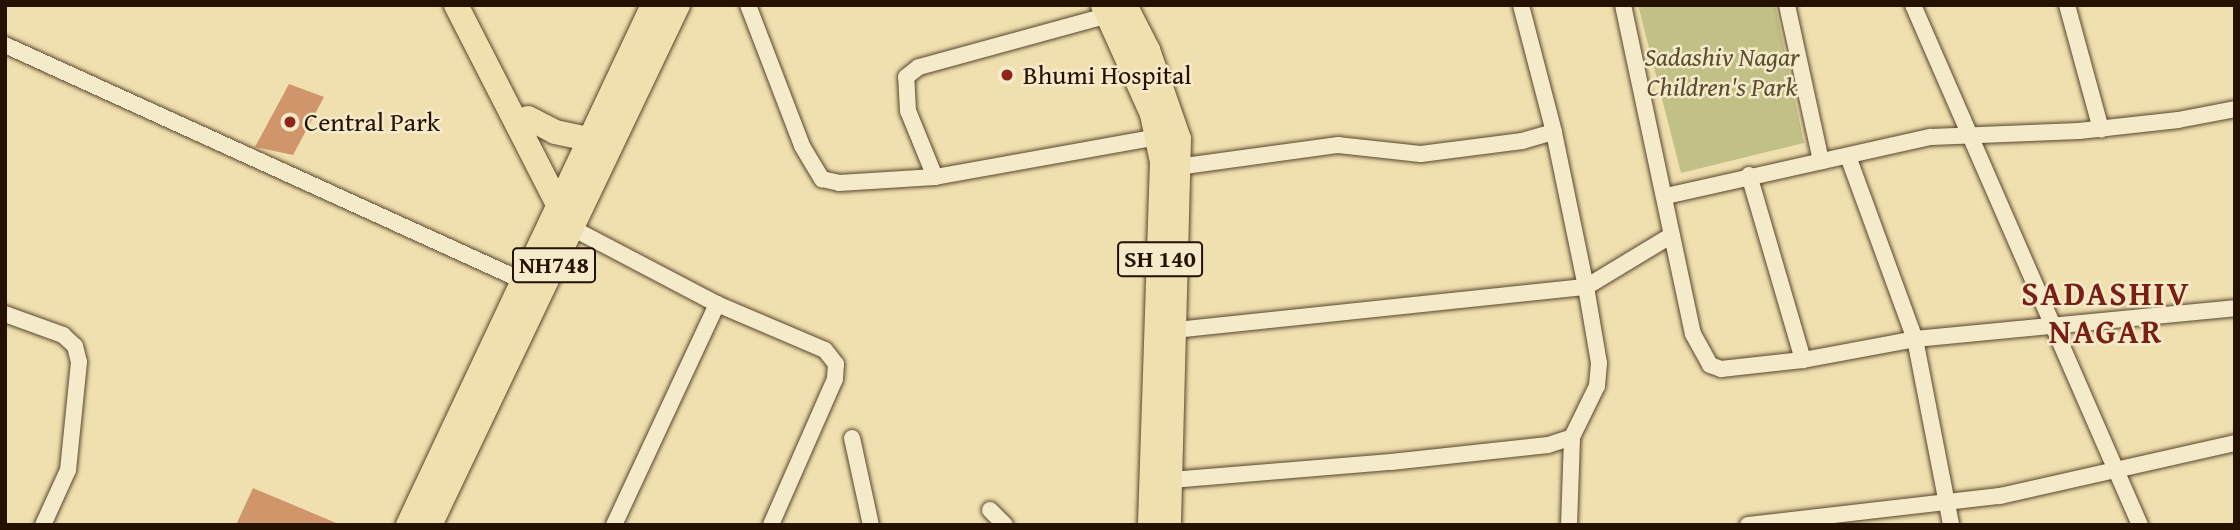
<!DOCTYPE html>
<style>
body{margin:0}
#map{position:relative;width:2240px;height:530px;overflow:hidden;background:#f0e0af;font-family:"Gentium Book Plus",serif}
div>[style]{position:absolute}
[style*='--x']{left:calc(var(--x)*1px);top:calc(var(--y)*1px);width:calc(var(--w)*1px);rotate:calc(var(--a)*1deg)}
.green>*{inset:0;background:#c1c086}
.building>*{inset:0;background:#d0956b}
.roads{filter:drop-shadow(0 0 2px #58452c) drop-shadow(0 0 2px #58452c)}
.minor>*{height:16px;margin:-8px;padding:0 8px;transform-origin:8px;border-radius:8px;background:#f5ebcb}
.primary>*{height:24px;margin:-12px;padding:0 12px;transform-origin:12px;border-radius:12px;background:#f0e0af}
.trunk>*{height:24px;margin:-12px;padding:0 12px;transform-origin:12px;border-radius:12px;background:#f0e0af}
.dots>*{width:19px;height:19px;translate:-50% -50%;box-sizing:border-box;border:4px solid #f5ebcb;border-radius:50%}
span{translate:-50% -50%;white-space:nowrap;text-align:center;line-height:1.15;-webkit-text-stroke:5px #f5ebcb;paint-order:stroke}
.shield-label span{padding:2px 5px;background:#f5ebcb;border:2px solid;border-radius:5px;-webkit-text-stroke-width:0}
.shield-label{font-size:24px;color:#251100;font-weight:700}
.park-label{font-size:26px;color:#5c4e2f;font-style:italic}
.poi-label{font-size:26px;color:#251100}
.left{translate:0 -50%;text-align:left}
.district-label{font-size:33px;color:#7a1f14;font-weight:700;letter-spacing:2px}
.frame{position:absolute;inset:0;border:7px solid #251100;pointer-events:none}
</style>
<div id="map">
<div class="green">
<i style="clip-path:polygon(1638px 5px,1775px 5px,1804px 143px,1681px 173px)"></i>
</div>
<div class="building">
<i style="clip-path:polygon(289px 84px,324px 97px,293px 155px,255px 147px)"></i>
<i style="clip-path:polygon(253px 488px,341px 525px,236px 525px)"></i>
</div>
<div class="roads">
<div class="minor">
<i style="--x:748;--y:5;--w:151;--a:69"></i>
<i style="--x:802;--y:146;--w:39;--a:59"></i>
<i style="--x:822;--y:179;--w:17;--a:13"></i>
<i style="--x:839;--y:183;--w:96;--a:-3.6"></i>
<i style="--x:935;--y:177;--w:227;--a:-10.2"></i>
<i style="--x:1623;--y:5;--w:336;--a:78"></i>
<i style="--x:1693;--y:334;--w:35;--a:61"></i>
<i style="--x:1710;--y:365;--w:12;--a:20"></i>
<i style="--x:1721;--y:369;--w:82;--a:-6.3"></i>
<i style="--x:1803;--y:360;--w:114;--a:-10.6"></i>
<i style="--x:1915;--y:339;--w:321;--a:-5.5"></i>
<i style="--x:1787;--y:5;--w:160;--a:77.7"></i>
<i style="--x:1913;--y:5;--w:567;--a:66.42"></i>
<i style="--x:2067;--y:5;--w:129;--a:74.7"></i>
<i style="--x:5;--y:45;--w:577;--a:24.48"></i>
<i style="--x:1849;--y:159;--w:192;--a:69.9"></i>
<i style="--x:1915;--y:339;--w:189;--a:79"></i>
<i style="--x:1170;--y:168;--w:170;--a:-7.8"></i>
<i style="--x:1338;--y:145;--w:83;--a:6.2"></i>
<i style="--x:1421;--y:154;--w:102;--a:-7.3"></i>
<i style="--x:1522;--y:141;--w:33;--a:-16"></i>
<i style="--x:1749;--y:175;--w:193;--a:73.7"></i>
<i style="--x:935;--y:177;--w:71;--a:-112.2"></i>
<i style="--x:908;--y:111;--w:34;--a:-93"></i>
<i style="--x:906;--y:77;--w:16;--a:-38"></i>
<i style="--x:919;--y:67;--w:197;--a:-15.3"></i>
<i style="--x:1666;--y:196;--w:271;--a:-12.6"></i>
<i style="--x:1931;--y:137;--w:148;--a:-2.3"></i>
<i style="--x:2079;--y:131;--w:100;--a:-6.3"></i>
<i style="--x:2178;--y:120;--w:58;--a:-10.9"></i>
<i style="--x:572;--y:228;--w:164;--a:27.7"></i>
<i style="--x:717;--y:304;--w:117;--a:23.1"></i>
<i style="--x:825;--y:350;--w:18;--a:52"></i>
<i style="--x:836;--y:364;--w:15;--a:94"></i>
<i style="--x:835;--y:379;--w:159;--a:113.7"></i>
<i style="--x:5;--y:314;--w:62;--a:19.9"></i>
<i style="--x:63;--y:335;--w:16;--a:43"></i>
<i style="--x:75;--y:346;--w:16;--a:76"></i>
<i style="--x:79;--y:362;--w:109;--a:95.8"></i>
<i style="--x:68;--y:470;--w:60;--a:114.4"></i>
<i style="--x:1175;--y:330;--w:413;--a:-6"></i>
<i style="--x:1586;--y:287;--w:158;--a:-101.7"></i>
<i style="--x:1554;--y:132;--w:131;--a:-104.6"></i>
<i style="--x:852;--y:438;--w:89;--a:77.7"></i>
<i style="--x:1171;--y:480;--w:221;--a:-4.7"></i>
<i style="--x:1391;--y:462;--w:158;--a:-6.2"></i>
<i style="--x:1548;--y:445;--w:25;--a:-18"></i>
<i style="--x:1572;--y:437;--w:57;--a:-63.9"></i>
<i style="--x:1597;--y:386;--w:23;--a:-85"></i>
<i style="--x:1599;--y:363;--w:77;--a:-99.7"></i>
<i style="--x:1586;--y:287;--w:100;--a:-31.2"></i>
<i style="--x:990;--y:510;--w:21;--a:45"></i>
<i style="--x:614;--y:525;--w:244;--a:-65"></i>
<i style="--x:1569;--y:525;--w:88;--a:-88"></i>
<i style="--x:1748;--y:525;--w:254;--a:-6.6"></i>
<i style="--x:2000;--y:496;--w:241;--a:-12.7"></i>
</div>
<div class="primary">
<i style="--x:456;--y:5;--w:244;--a:62.9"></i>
<i style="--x:1103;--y:5;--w:120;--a:65.8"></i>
<i style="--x:1152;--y:114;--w:49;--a:78.2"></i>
<i style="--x:1162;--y:162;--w:363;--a:91.9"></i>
<i style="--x:1125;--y:5;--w:51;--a:62.9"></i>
<i style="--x:1148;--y:50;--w:94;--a:70.8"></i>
<i style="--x:1179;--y:139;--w:386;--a:91.5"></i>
<i style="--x:528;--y:118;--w:30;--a:27"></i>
<i style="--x:555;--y:132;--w:35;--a:12"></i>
</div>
<div class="trunk">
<i style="--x:408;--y:525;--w:575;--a:-64.77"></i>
<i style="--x:430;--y:525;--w:576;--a:-64.5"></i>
</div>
</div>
<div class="dots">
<i style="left:1007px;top:75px;background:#8f2418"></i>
<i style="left:290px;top:122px;background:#8f2418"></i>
</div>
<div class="shield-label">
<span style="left:1160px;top:259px">SH 140</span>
<span style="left:554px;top:265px">NH748</span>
</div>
<div class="park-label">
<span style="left:1722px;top:72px">Sadashiv Nagar<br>Children's Park</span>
</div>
<div class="poi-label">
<span class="left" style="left:1023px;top:75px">Bhumi Hospital</span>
<span class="left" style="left:304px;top:122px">Central Park</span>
</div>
<div class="district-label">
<span style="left:2106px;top:313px">SADASHIV<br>NAGAR</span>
</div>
<div class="frame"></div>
</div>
